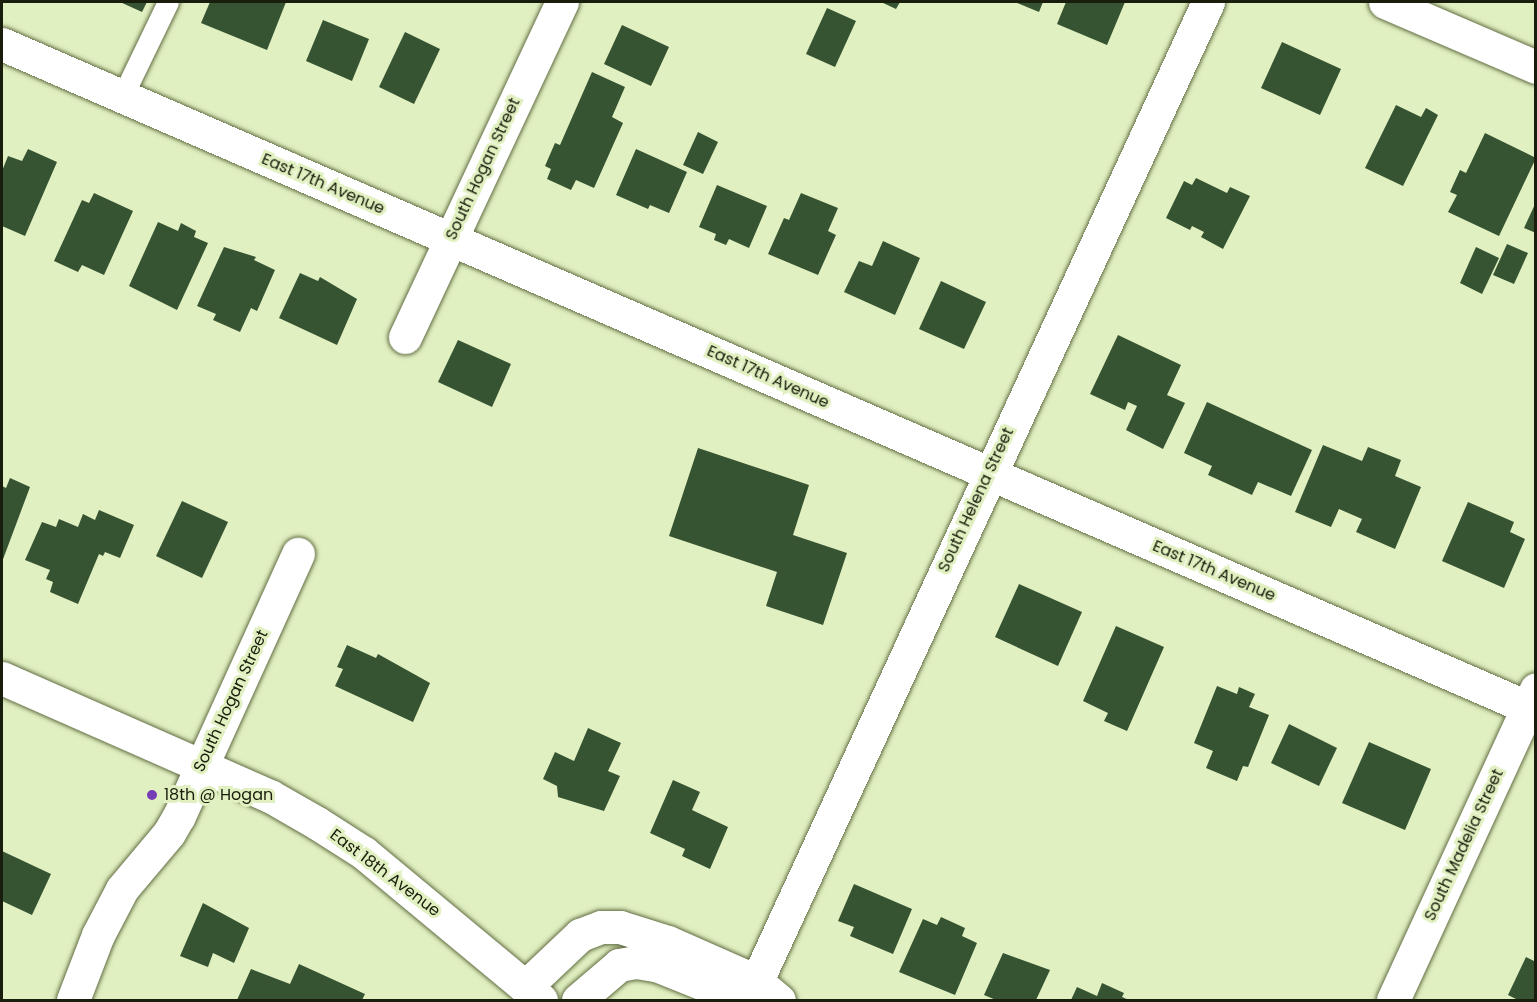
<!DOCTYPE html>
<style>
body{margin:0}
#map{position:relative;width:1537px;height:1002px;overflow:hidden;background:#e1f0c1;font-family:Poppins,sans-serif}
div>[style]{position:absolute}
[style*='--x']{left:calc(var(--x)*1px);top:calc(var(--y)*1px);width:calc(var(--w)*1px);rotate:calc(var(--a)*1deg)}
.building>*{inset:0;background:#365332}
.roads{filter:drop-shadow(0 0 2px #626e44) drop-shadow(0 0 2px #626e44)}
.service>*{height:21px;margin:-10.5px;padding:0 10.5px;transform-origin:10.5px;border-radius:10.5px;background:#fff}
.minor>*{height:33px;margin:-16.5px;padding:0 16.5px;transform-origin:16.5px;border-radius:16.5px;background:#fff}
.tertiary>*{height:33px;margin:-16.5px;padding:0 16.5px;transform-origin:16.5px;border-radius:16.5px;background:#fff}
.secondary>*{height:33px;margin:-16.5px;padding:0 16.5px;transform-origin:16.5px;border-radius:16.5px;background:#fff}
.dots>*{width:16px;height:16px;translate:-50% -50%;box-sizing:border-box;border:3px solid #e1f0c1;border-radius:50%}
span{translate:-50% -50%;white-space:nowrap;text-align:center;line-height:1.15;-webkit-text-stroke:6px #e1f0c1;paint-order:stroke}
.street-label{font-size:16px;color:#181d0c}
.poi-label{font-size:16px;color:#181d0c}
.left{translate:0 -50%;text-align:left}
.frame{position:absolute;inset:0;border:3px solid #181d0c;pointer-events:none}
</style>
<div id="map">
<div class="building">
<i style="clip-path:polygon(120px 2px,147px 2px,142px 12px)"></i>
<i style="clip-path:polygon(210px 2px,286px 2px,267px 50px,201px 23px)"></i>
<i style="clip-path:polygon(881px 2px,900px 2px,896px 9px)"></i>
<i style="clip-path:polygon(1015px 2px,1043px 2px,1039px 12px)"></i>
<i style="clip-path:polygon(1066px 2px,1125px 2px,1107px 45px,1057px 24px)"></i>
<i style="clip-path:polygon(827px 8px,856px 21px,835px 67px,806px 54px)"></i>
<i style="clip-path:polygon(323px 20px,369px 39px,352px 81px,306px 61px)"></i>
<i style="clip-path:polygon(622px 25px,669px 47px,651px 86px,604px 64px)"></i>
<i style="clip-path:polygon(405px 32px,440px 49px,414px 104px,379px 87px)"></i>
<i style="clip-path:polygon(1282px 42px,1341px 69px,1320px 115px,1261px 88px)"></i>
<i style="clip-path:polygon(592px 72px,625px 87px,612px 117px,623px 123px,594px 188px,576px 180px,571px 190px,547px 179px,551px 169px,545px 166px,555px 143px,560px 145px)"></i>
<i style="clip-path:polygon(1396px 105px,1421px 117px,1426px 108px,1438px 115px,1403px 186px,1365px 168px)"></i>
<i style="clip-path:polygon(698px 132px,718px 142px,703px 174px,683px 165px)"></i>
<i style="clip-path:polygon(1485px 133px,1536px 158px,1499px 236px,1448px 212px,1457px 195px,1450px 192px,1460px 170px,1466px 173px)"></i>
<i style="clip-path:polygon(28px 149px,57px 162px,25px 236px,2px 226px,2px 171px,8px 156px,22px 161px)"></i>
<i style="clip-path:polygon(636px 149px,687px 172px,669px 213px,650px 205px,648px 209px,616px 195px)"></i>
<i style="clip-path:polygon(1196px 178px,1227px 193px,1230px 187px,1250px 196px,1223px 249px,1201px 237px,1204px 232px,1192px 226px,1190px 230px,1166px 218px,1184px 181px,1192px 185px)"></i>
<i style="clip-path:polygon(717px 185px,767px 206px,749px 248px,729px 239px,726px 245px,714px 240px,716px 234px,699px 227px)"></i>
<i style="clip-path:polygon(94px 193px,133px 211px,104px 275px,82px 265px,78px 272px,54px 261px,82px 200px,89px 203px)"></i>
<i style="clip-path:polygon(801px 193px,838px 208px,828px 231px,836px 235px,818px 275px,768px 254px,784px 218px,789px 220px)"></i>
<i style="clip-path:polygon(1536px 202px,1536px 233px,1524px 228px)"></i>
<i style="clip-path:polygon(158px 222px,178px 231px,181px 223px,196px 231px,194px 237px,208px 243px,177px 310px,129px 286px)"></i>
<i style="clip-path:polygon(883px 241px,920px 258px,895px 315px,844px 292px,859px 261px,872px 266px)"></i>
<i style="clip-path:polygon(1507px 244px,1528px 253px,1514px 284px,1493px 275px)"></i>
<i style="clip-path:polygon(224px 247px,256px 257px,254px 260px,275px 270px,257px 311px,251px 308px,240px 332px,213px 320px,216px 314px,197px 306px)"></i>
<i style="clip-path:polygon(1476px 247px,1499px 258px,1482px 294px,1460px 283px)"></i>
<i style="clip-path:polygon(300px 273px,318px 281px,320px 277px,357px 299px,337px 345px,279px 318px)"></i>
<i style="clip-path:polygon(941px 281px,986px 302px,964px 349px,919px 329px)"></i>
<i style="clip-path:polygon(1118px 335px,1181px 365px,1167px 395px,1185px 403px,1163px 449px,1126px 430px,1137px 406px,1128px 402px,1125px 410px,1090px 394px)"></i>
<i style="clip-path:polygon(458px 340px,511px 364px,492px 407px,438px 382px)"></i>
<i style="clip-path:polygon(1207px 402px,1312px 450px,1291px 496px,1258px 482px,1252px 495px,1208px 475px,1212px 466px,1184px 453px)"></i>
<i style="clip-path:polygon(1323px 445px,1362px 461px,1368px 447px,1401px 460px,1395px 476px,1421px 487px,1395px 549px,1356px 532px,1362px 519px,1339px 509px,1331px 527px,1295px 512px)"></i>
<i style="clip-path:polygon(698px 448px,809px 485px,793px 535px,847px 553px,823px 625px,766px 606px,777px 572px,669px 536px)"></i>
<i style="clip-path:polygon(10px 478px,30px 487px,2px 562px,2px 486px,6px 488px)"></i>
<i style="clip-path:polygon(182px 501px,228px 522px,202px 578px,156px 556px)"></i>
<i style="clip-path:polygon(1468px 502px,1514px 522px,1510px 532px,1525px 539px,1504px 588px,1442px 561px)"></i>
<i style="clip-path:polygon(99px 510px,134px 525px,120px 558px,105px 552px,103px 556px,99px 554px,78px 604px,50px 592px,53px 582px,46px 579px,50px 570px,25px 560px,42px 522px,56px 527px,59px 519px,78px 527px,83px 514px,95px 520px)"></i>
<i style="clip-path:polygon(1019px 584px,1082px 612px,1058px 666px,995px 637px)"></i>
<i style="clip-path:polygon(1116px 626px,1164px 647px,1127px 731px,1104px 721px,1108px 713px,1083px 701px)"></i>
<i style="clip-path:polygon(347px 645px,376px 658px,378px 654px,430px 683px,413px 722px,335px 686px,343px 669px,337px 667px)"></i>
<i style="clip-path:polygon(1217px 686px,1237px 694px,1239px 687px,1255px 694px,1249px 707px,1269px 715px,1248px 767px,1243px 766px,1237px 781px,1206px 768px,1213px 751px,1194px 743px)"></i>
<i style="clip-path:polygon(1289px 724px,1337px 748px,1319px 786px,1271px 763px)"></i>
<i style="clip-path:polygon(588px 728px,621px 743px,608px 771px,620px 776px,604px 811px,558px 797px,557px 786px,543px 779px,555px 752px,574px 761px)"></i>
<i style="clip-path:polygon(1369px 742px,1431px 769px,1405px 830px,1342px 803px)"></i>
<i style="clip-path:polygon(673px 780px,700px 792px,692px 810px,728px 827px,710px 869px,682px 856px,685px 849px,650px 833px)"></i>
<i style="clip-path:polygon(2px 851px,51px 874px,32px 915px,2px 901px)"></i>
<i style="clip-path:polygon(854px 884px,912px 909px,893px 954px,850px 936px,854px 927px,838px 921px)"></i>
<i style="clip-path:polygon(203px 903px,249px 928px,234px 963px,213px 953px,208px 967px,180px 956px)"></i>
<i style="clip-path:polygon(941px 917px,965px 928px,962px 936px,977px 943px,955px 995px,899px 972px,923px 919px,937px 925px)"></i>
<i style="clip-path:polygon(1003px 953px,1050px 970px,1036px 1000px,996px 1000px,984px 995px)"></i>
<i style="clip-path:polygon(1526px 957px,1536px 962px,1536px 1000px,1518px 1000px,1508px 995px)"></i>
<i style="clip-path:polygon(299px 964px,365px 994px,362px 1000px,237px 1000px,251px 969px,290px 984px)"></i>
<i style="clip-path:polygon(1102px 983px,1124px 993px,1122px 997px,1129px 1000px,1071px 1000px,1077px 987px,1097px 996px)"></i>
</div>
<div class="roads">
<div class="service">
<i style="--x:122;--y:97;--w:106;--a:-64.2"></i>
</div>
<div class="minor">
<i style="--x:1385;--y:2;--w:164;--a:23.3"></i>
<i style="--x:405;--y:337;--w:370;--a:-64.9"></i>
<i style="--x:525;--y:987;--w:76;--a:-43.4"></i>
<i style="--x:580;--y:935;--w:22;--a:-21"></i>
<i style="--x:601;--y:927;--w:19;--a:0"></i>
<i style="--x:620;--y:927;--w:50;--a:17.4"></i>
<i style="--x:668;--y:942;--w:96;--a:23.9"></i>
<i style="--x:756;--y:981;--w:30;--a:40"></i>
<i style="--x:73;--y:1000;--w:70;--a:-69"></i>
<i style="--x:98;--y:935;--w:52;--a:-62.4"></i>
<i style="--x:122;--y:889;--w:73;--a:-50"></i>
<i style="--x:169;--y:833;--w:20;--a:-60"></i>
<i style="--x:179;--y:816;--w:288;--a:-65.6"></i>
<i style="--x:578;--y:1000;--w:54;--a:-40.5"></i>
<i style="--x:619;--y:965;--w:17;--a:-10"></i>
<i style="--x:636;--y:962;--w:20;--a:9"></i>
<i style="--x:656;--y:965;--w:94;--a:21.9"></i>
<i style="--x:748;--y:1000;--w:1099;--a:-65.25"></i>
<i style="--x:1393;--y:1000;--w:342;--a:-65.3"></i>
</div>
<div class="tertiary">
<i style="--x:2;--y:44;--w:1673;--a:23.5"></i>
</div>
<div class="secondary">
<i style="--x:2;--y:678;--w:293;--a:23.8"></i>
<i style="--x:270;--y:796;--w:54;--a:29.9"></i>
<i style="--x:317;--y:823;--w:56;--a:32.6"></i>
<i style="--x:364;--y:853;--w:230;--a:39.7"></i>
</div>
</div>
<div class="dots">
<i style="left:152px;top:795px;background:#763eb5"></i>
</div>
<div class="street-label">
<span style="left:483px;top:169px;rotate:-65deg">South Hogan Street</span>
<span style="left:323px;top:184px;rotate:23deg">East 17th Avenue</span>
<span style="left:768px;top:377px;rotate:24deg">East 17th Avenue</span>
<span style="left:976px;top:500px;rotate:-65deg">South Helena Street</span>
<span style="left:1214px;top:571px;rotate:23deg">East 17th Avenue</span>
<span style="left:231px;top:701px;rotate:-65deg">South Hogan Street</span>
<span style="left:1464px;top:845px;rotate:-65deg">South Madelia Street</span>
<span style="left:385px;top:873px;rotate:37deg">East 18th Avenue</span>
</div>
<div class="poi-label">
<span class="left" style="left:164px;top:795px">18th @ Hogan</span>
</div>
<div class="frame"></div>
</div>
